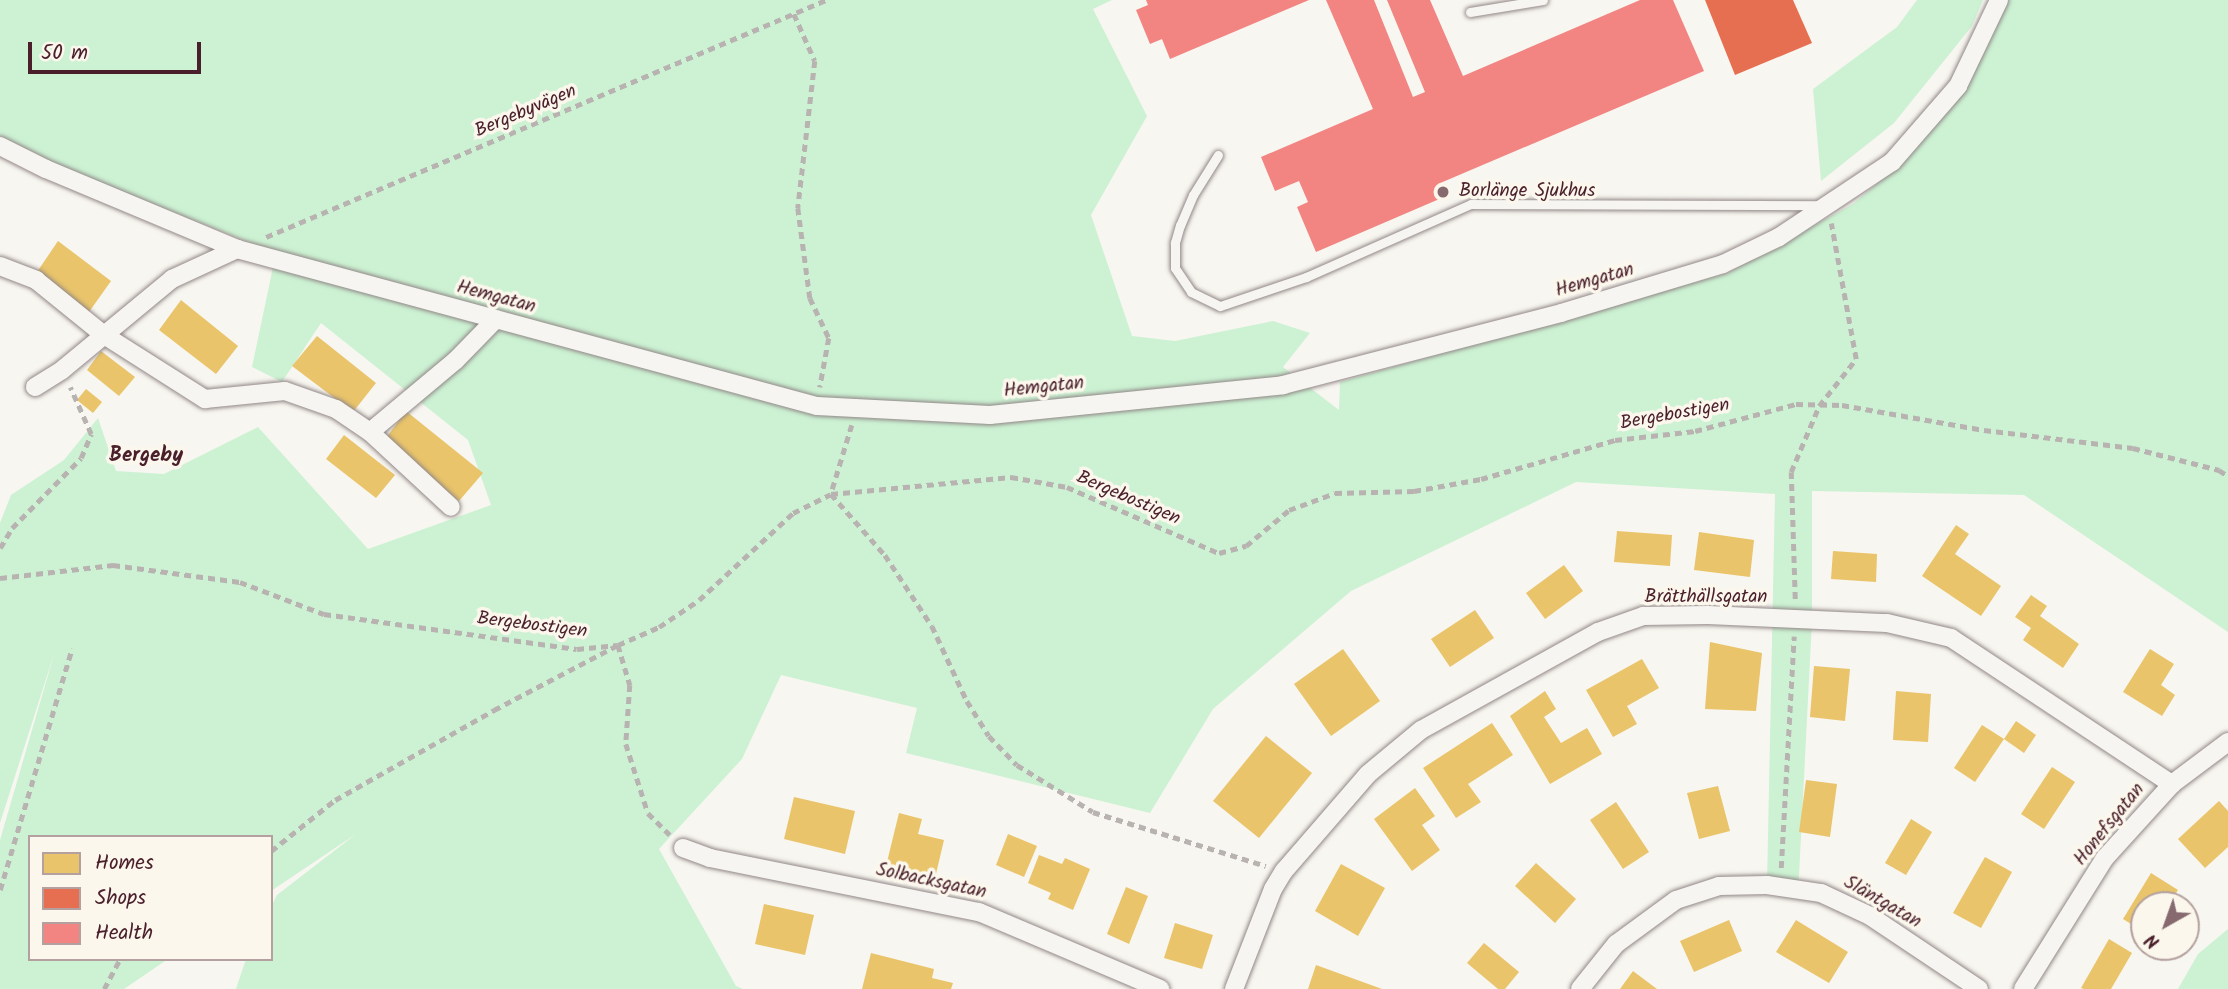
<!DOCTYPE html>
<meta charset="utf-8">
<style>
body{margin:0}
#map{position:relative;width:2228px;height:989px;overflow:hidden;background:#f8f6f0;font-family:Kalam,sans-serif}
div>[style]{position:absolute}
[style*='--x']{left:calc(var(--x)*1px);top:calc(var(--y)*1px);width:calc(var(--w)*1px);rotate:calc(var(--a)*1deg)}
.green>*{inset:0;background:#ccf2d3}
.homes>*{inset:0;background:#e9c46a}
.shops>*{inset:0;background:#e76f51}
.health>*{inset:0;background:#f28482}
.path>*{height:4.5px;margin-top:-2.25px;transform-origin:0;background:repeating-linear-gradient(90deg,#b8b3b1 0 7px,transparent 0 12px)}
.roads{filter:drop-shadow(0 0 2px #918787) drop-shadow(0 0 2px #918787)}
.lane>*{height:9px;margin:-4.5px;padding:0 4.5px;transform-origin:4.5px;border-radius:4.5px;background:#f6f5f1}
.street>*{height:18px;margin:-9px;padding:0 9px;transform-origin:9px;border-radius:9px;background:#f6f5f1}
.dots>*{width:19px;height:19px;translate:-50% -50%;box-sizing:border-box;border:4px solid #fbf7ec;border-radius:50%}
span{translate:-50% -50%;white-space:nowrap;text-align:center;line-height:1.15;-webkit-text-stroke:7px #fbf7ec;paint-order:stroke}
.street-label{font-size:19px;color:#4a1f2b}
.poi-label{font-size:19px;color:#4a1f2b}
.left{translate:0 -50%;text-align:left}
.neighbourhood-label{font-size:21px;color:#4a1f2b;font-weight:700}
.legend{position:absolute;left:28px;top:835px;width:245px;height:126px;box-sizing:border-box;background:#fbf7ec;border:2px solid #b4a19f;margin:0;padding:9px 12px;list-style:none;font-size:21px;color:#4a1f2b}
.legend li{display:flex;align-items:center;gap:14px;height:35px}
.legend b{width:35px;border:2px solid #b4a19f}
.north{position:absolute;left:2130px;top:891px;width:70px;height:70px;box-sizing:border-box;background:#fbf7ec;border:2px solid #b4a19f;border-radius:50%;rotate:220deg;font-size:19px;font-weight:700;line-height:28px;text-align:center;color:#4a1f2b}
.north::after{content:'';display:block;margin:auto;width:24px;height:32px;background:#876a70;clip-path:polygon(50% 0,100% 100%,50% 72%,0 100%)}
.scale{position:absolute;left:28px;top:42px;width:173px;height:32px;box-sizing:border-box;border:4px solid #4a1f2b;border-top:0;padding-left:9px;font-size:21px;line-height:24px;white-space:nowrap;color:#4a1f2b;-webkit-text-stroke:5px #fbf7ec;paint-order:stroke}
</style>
<div id="map">
<div class="green">
<i style="clip-path:polygon(0 0,1112px 0,1093px 9px,1147px 116px,1091px 215px,1132px 336px,1175px 341px,1273px 321px,1310px 333px,1283px 367px,1339px 410px,1340px 382px,1728px 273px,1853px 204px,1898px 166px,1966px 88px,2008px 0,2228px 0,2228px 632px,2024px 495px,1812px 491px,1812px 621px,1798px 895px,1767px 885px,1775px 494px,1576px 482px,1351px 591px,1213px 709px,1150px 813px,906px 753px,917px 708px,781px 675px,742px 759px,659px 849px,736px 986px,743px 989px,236px 989px,246px 959px,271px 959px,271px 907px,277px 895px,356px 834px,271px 891px,271px 837px,30px 837px,30px 959px,168px 959px,124px 989px,0 989px,0 840px,55px 651px,0 823px,0 523px,11px 495px,64px 460px,98px 418px,116px 471px,164px 474px,258px 427px,368px 549px,491px 505px,468px 440px,321px 323px,282px 382px,252px 367px,276px 253px,47px 162px,0 136px)"></i>
<i style="clip-path:polygon(1917px 0,1983px 0,1972px 26px,1894px 123px,1821px 181px,1813px 89px,1897px 27px)"></i>
<i style="clip-path:polygon(2228px 929px,2228px 989px,2178px 989px,2198px 954px)"></i>
</div>
<div class="homes">
<i style="clip-path:polygon(58px 241px,111px 281px,89px 312px,37px 272px)"></i>
<i style="clip-path:polygon(181px 300px,238px 346px,216px 374px,159px 330px)"></i>
<i style="clip-path:polygon(317px 336px,376px 383px,353px 412px,292px 366px)"></i>
<i style="clip-path:polygon(101px 351px,135px 377px,119px 396px,87px 370px)"></i>
<i style="clip-path:polygon(86px 389px,102px 402px,93px 413px,77px 400px)"></i>
<i style="clip-path:polygon(406px 411px,483px 473px,459px 501px,383px 442px)"></i>
<i style="clip-path:polygon(344px 435px,395px 475px,376px 498px,326px 459px)"></i>
<i style="clip-path:polygon(1956px 525px,1969px 534px,1955px 554px,2001px 586px,1981px 616px,1922px 576px)"></i>
<i style="clip-path:polygon(1617px 531px,1672px 535px,1670px 566px,1614px 562px)"></i>
<i style="clip-path:polygon(1699px 532px,1754px 540px,1750px 577px,1694px 570px)"></i>
<i style="clip-path:polygon(1833px 551px,1877px 554px,1876px 582px,1831px 579px)"></i>
<i style="clip-path:polygon(1564px 565px,1583px 591px,1545px 619px,1526px 593px)"></i>
<i style="clip-path:polygon(2031px 595px,2047px 606px,2040px 616px,2079px 644px,2063px 668px,2023px 640px,2031px 628px,2015px 617px)"></i>
<i style="clip-path:polygon(1475px 610px,1494px 638px,1450px 667px,1431px 639px)"></i>
<i style="clip-path:polygon(1710px 642px,1762px 653px,1756px 711px,1705px 709px)"></i>
<i style="clip-path:polygon(1343px 649px,1380px 701px,1331px 736px,1294px 684px)"></i>
<i style="clip-path:polygon(2150px 649px,2174px 664px,2161px 685px,2175px 695px,2162px 716px,2123px 692px)"></i>
<i style="clip-path:polygon(1642px 659px,1659px 688px,1627px 706px,1637px 724px,1613px 737px,1586px 690px)"></i>
<i style="clip-path:polygon(1814px 666px,1850px 669px,1845px 721px,1810px 717px)"></i>
<i style="clip-path:polygon(1545px 691px,1556px 709px,1544px 717px,1561px 743px,1587px 728px,1602px 754px,1550px 784px,1510px 716px)"></i>
<i style="clip-path:polygon(1896px 691px,1931px 694px,1928px 742px,1893px 740px)"></i>
<i style="clip-path:polygon(2016px 721px,2036px 735px,2024px 753px,2004px 739px)"></i>
<i style="clip-path:polygon(1492px 723px,1513px 755px,1468px 784px,1481px 802px,1456px 818px,1423px 768px)"></i>
<i style="clip-path:polygon(1982px 725px,2004px 739px,1975px 782px,1954px 768px)"></i>
<i style="clip-path:polygon(1266px 736px,1312px 773px,1259px 838px,1213px 801px)"></i>
<i style="clip-path:polygon(2052px 767px,2075px 782px,2044px 829px,2021px 814px)"></i>
<i style="clip-path:polygon(1806px 780px,1837px 784px,1830px 837px,1799px 832px)"></i>
<i style="clip-path:polygon(1718px 786px,1730px 831px,1699px 839px,1687px 793px)"></i>
<i style="clip-path:polygon(1415px 788px,1435px 816px,1422px 825px,1440px 850px,1412px 871px,1374px 819px)"></i>
<i style="clip-path:polygon(794px 797px,855px 811px,845px 854px,784px 839px)"></i>
<i style="clip-path:polygon(2219px 801px,2228px 811px,2228px 847px,2205px 868px,2178px 839px)"></i>
<i style="clip-path:polygon(1616px 802px,1649px 852px,1623px 869px,1590px 820px)"></i>
<i style="clip-path:polygon(899px 813px,922px 819px,918px 834px,944px 840px,935px 878px,886px 866px)"></i>
<i style="clip-path:polygon(1911px 819px,1932px 832px,1906px 875px,1885px 863px)"></i>
<i style="clip-path:polygon(1008px 834px,1037px 846px,1024px 877px,996px 865px)"></i>
<i style="clip-path:polygon(1039px 855px,1062px 864px,1065px 858px,1090px 869px,1073px 910px,1048px 899px,1051px 893px,1028px 883px)"></i>
<i style="clip-path:polygon(1985px 857px,2012px 872px,1981px 928px,1953px 913px)"></i>
<i style="clip-path:polygon(1536px 863px,1576px 899px,1555px 923px,1515px 886px)"></i>
<i style="clip-path:polygon(1341px 864px,1385px 888px,1358px 936px,1315px 911px)"></i>
<i style="clip-path:polygon(2151px 873px,2178px 890px,2168px 905px,2144px 905px,2144px 932px,2123px 919px)"></i>
<i style="clip-path:polygon(1126px 887px,1148px 896px,1129px 944px,1107px 934px)"></i>
<i style="clip-path:polygon(764px 904px,814px 915px,805px 955px,755px 944px)"></i>
<i style="clip-path:polygon(1729px 920px,1742px 951px,1694px 972px,1680px 941px)"></i>
<i style="clip-path:polygon(1796px 920px,1848px 952px,1829px 983px,1776px 952px)"></i>
<i style="clip-path:polygon(1175px 923px,1213px 935px,1202px 969px,1164px 958px)"></i>
<i style="clip-path:polygon(2109px 939px,2132px 953px,2111px 989px,2084px 989px,2081px 988px)"></i>
<i style="clip-path:polygon(1484px 943px,1519px 972px,1505px 989px,1498px 989px,1467px 963px)"></i>
<i style="clip-path:polygon(871px 953px,934px 969px,932px 978px,953px 983px,951px 989px,862px 989px)"></i>
<i style="clip-path:polygon(1316px 965px,1382px 989px,1308px 989px)"></i>
<i style="clip-path:polygon(1633px 971px,1657px 989px,1620px 989px)"></i>
</div>
<div class="shops">
<i style="clip-path:polygon(1705px 0,1793px 0,1812px 43px,1735px 75px)"></i>
</div>
<div class="health">
<i style="clip-path:polygon(1146px 0,1309px 0,1170px 59px,1162px 39px,1150px 44px,1136px 10px,1148px 5px)"></i>
<i style="clip-path:polygon(1326px 0,1374px 0,1413px 97px,1425px 92px,1387px 0,1430px 0,1463px 76px,1640px 0,1673px 0,1704px 71px,1438px 184px,1444px 197px,1316px 252px,1297px 207px,1308px 202px,1299px 181px,1275px 191px,1261px 157px,1373px 109px)"></i>
</div>
<div class="path">
<i style="--x:794;--y:14;--w:51;--a:65.9"></i>
<i style="--x:815;--y:61;--w:148;--a:96.6"></i>
<i style="--x:798;--y:208;--w:91;--a:82.4"></i>
<i style="--x:810;--y:298;--w:44;--a:64.6"></i>
<i style="--x:829;--y:338;--w:50;--a:100.4"></i>
<i style="--x:266;--y:237;--w:608;--a:-22.94"></i>
<i style="--x:852;--y:425;--w:72;--a:106.9"></i>
<i style="--x:831;--y:494;--w:81;--a:48.5"></i>
<i style="--x:885;--y:555;--w:85;--a:56.5"></i>
<i style="--x:932;--y:626;--w:83;--a:65"></i>
<i style="--x:967;--y:701;--w:41;--a:57.8"></i>
<i style="--x:989;--y:736;--w:40;--a:46"></i>
<i style="--x:1017;--y:765;--w:89;--a:31.7"></i>
<i style="--x:1093;--y:812;--w:181;--a:17.3"></i>
<i style="--x:0;--y:548;--w:23;--a:-59"></i>
<i style="--x:12;--y:528;--w:98;--a:-45.4"></i>
<i style="--x:81;--y:458;--w:26;--a:-67"></i>
<i style="--x:91;--y:434;--w:51;--a:-114.1"></i>
<i style="--x:0;--y:578;--w:114;--a:-6.6"></i>
<i style="--x:113;--y:565;--w:128;--a:7.6"></i>
<i style="--x:240;--y:582;--w:90;--a:20.9"></i>
<i style="--x:324;--y:614;--w:255;--a:7.9"></i>
<i style="--x:577;--y:649;--w:41;--a:-5.6"></i>
<i style="--x:618;--y:645;--w:45;--a:-23.7"></i>
<i style="--x:659;--y:627;--w:48;--a:-34"></i>
<i style="--x:699;--y:600;--w:128;--a:-42.8"></i>
<i style="--x:793;--y:513;--w:42;--a:-26.6"></i>
<i style="--x:831;--y:494;--w:181;--a:-5.4"></i>
<i style="--x:1011;--y:477;--w:57;--a:10.1"></i>
<i style="--x:1067;--y:487;--w:166;--a:23.5"></i>
<i style="--x:1219;--y:553;--w:28;--a:-15"></i>
<i style="--x:1246;--y:546;--w:56;--a:-39.9"></i>
<i style="--x:1289;--y:510;--w:49;--a:-20.3"></i>
<i style="--x:1335;--y:493;--w:79;--a:-1.5"></i>
<i style="--x:1414;--y:491;--w:68;--a:-10.2"></i>
<i style="--x:1481;--y:479;--w:140;--a:-16.2"></i>
<i style="--x:1615;--y:440;--w:81;--a:-6.4"></i>
<i style="--x:1695;--y:431;--w:105;--a:-15"></i>
<i style="--x:1796;--y:404;--w:46;--a:1.2"></i>
<i style="--x:1842;--y:405;--w:144;--a:10"></i>
<i style="--x:1984;--y:430;--w:150;--a:6.9"></i>
<i style="--x:2133;--y:448;--w:89;--a:14.3"></i>
<i style="--x:2219;--y:470;--w:11;--a:34"></i>
<i style="--x:1795;--y:599;--w:127;--a:-91.8"></i>
<i style="--x:1791;--y:472;--w:72;--a:-67"></i>
<i style="--x:1819;--y:406;--w:60;--a:-51.8"></i>
<i style="--x:1856;--y:359;--w:138;--a:-100.4"></i>
<i style="--x:271;--y:851;--w:82;--a:-38.6"></i>
<i style="--x:335;--y:800;--w:183;--a:-29.5"></i>
<i style="--x:494;--y:710;--w:140;--a:-27.7"></i>
<i style="--x:618;--y:645;--w:42;--a:73.3"></i>
<i style="--x:630;--y:685;--w:59;--a:93.9"></i>
<i style="--x:626;--y:744;--w:72;--a:72.3"></i>
<i style="--x:648;--y:813;--w:31;--a:45"></i>
<i style="--x:1781;--y:868;--w:232;--a:-86.8"></i>
<i style="--x:0;--y:890;--w:252;--a:-73.4"></i>
<i style="--x:104;--y:989;--w:34;--a:-62"></i>
</div>
<div class="roads">
<div class="lane">
<i style="--x:1470;--y:12;--w:74;--a:-9.3"></i>
<i style="--x:1218;--y:155;--w:47;--a:122"></i>
<i style="--x:1193;--y:195;--w:33;--a:113"></i>
<i style="--x:1180;--y:225;--w:19;--a:106"></i>
<i style="--x:1175;--y:243;--w:25;--a:90"></i>
<i style="--x:1175;--y:268;--w:29;--a:56"></i>
<i style="--x:1191;--y:292;--w:32;--a:26"></i>
<i style="--x:1220;--y:306;--w:91;--a:-18.6"></i>
<i style="--x:1306;--y:277;--w:180;--a:-23.9"></i>
<i style="--x:1471;--y:204;--w:352;--a:0.2"></i>
</div>
<div class="street">
<i style="--x:0;--y:146;--w:51;--a:26.6"></i>
<i style="--x:46;--y:169;--w:207;--a:22.7"></i>
<i style="--x:237;--y:249;--w:601;--a:15.15"></i>
<i style="--x:817;--y:406;--w:173;--a:3"></i>
<i style="--x:990;--y:415;--w:295;--a:-5.8"></i>
<i style="--x:1283;--y:385;--w:287;--a:-14.5"></i>
<i style="--x:1561;--y:313;--w:169;--a:-16.8"></i>
<i style="--x:1723;--y:264;--w:62;--a:-25.7"></i>
<i style="--x:1779;--y:237;--w:136;--a:-33.6"></i>
<i style="--x:1892;--y:162;--w:101;--a:-49"></i>
<i style="--x:1958;--y:86;--w:95;--a:-64.5"></i>
<i style="--x:0;--y:266;--w:39;--a:21"></i>
<i style="--x:36;--y:280;--w:87;--a:39"></i>
<i style="--x:104;--y:335;--w:120;--a:32.4"></i>
<i style="--x:205;--y:399;--w:80;--a:-5.7"></i>
<i style="--x:285;--y:391;--w:54;--a:19.4"></i>
<i style="--x:336;--y:409;--w:41;--a:34.1"></i>
<i style="--x:370;--y:432;--w:110;--a:42.8"></i>
<i style="--x:35;--y:387;--w:32;--a:-32"></i>
<i style="--x:62;--y:370;--w:143;--a:-39.6"></i>
<i style="--x:172;--y:279;--w:72;--a:-24.8"></i>
<i style="--x:370;--y:432;--w:112;--a:-39.9"></i>
<i style="--x:456;--y:360;--w:57;--a:-45.7"></i>
<i style="--x:683;--y:848;--w:29;--a:20"></i>
<i style="--x:710;--y:858;--w:274;--a:11.4"></i>
<i style="--x:979;--y:912;--w:197;--a:23"></i>
<i style="--x:1234;--y:989;--w:107;--a:-68.7"></i>
<i style="--x:1273;--y:889;--w:21;--a:-59"></i>
<i style="--x:1284;--y:871;--w:128;--a:-49.1"></i>
<i style="--x:1368;--y:774;--w:69;--a:-39.7"></i>
<i style="--x:1421;--y:730;--w:202;--a:-29"></i>
<i style="--x:1598;--y:632;--w:48;--a:-19.6"></i>
<i style="--x:1643;--y:616;--w:65;--a:-0.9"></i>
<i style="--x:1708;--y:615;--w:179;--a:2.6"></i>
<i style="--x:1887;--y:623;--w:66;--a:13.2"></i>
<i style="--x:1951;--y:638;--w:265;--a:33.5"></i>
<i style="--x:1580;--y:989;--w:58;--a:-51.3"></i>
<i style="--x:1616;--y:944;--w:74;--a:-36.3"></i>
<i style="--x:1676;--y:900;--w:45;--a:-18"></i>
<i style="--x:1719;--y:886;--w:48;--a:-1.2"></i>
<i style="--x:1767;--y:885;--w:55;--a:8.4"></i>
<i style="--x:1821;--y:893;--w:54;--a:25.1"></i>
<i style="--x:1870;--y:916;--w:131;--a:33.8"></i>
<i style="--x:2023;--y:989;--w:155;--a:-58"></i>
<i style="--x:2105;--y:858;--w:100;--a:-47.8"></i>
<i style="--x:2172;--y:784;--w:70;--a:-36.9"></i>
</div>
</div>
<div class="dots">
<i style="left:1443px;top:192px;background:#876a70"></i>
</div>
<div class="street-label">
<span style="left:526px;top:112px;rotate:-23deg">Bergebyvägen</span>
<span style="left:1595px;top:281px;rotate:-16deg">Hemgatan</span>
<span style="left:496px;top:298px;rotate:15deg">Hemgatan</span>
<span style="left:1044px;top:388px;rotate:-6deg">Hemgatan</span>
<span style="left:1675px;top:415px;rotate:-10deg">Bergebostigen</span>
<span style="left:1128px;top:499px;rotate:23deg">Bergebostigen</span>
<span style="left:1706px;top:598px">Brätthällsgatan</span>
<span style="left:532px;top:626px;rotate:7deg">Bergebostigen</span>
<span style="left:2110px;top:825px;rotate:-51deg">Honefsgatan</span>
<span style="left:931px;top:882px;rotate:12deg">Solbacksgatan</span>
<span style="left:1882px;top:903px;rotate:30deg">Släntgatan</span>
</div>
<div class="poi-label">
<span class="left" style="left:1459px;top:192px">Borlänge Sjukhus</span>
</div>
<div class="neighbourhood-label">
<span style="left:146px;top:456px">Bergeby</span>
</div>
<ul class="legend">
<li><b style="height:19px;background:#e9c46a"></b>Homes</li>
<li><b style="height:19px;background:#e76f51"></b>Shops</li>
<li><b style="height:19px;background:#f28482"></b>Health</li>
</ul>
<div class="north">N</div>
<div class="scale">50 m</div>
</div>
